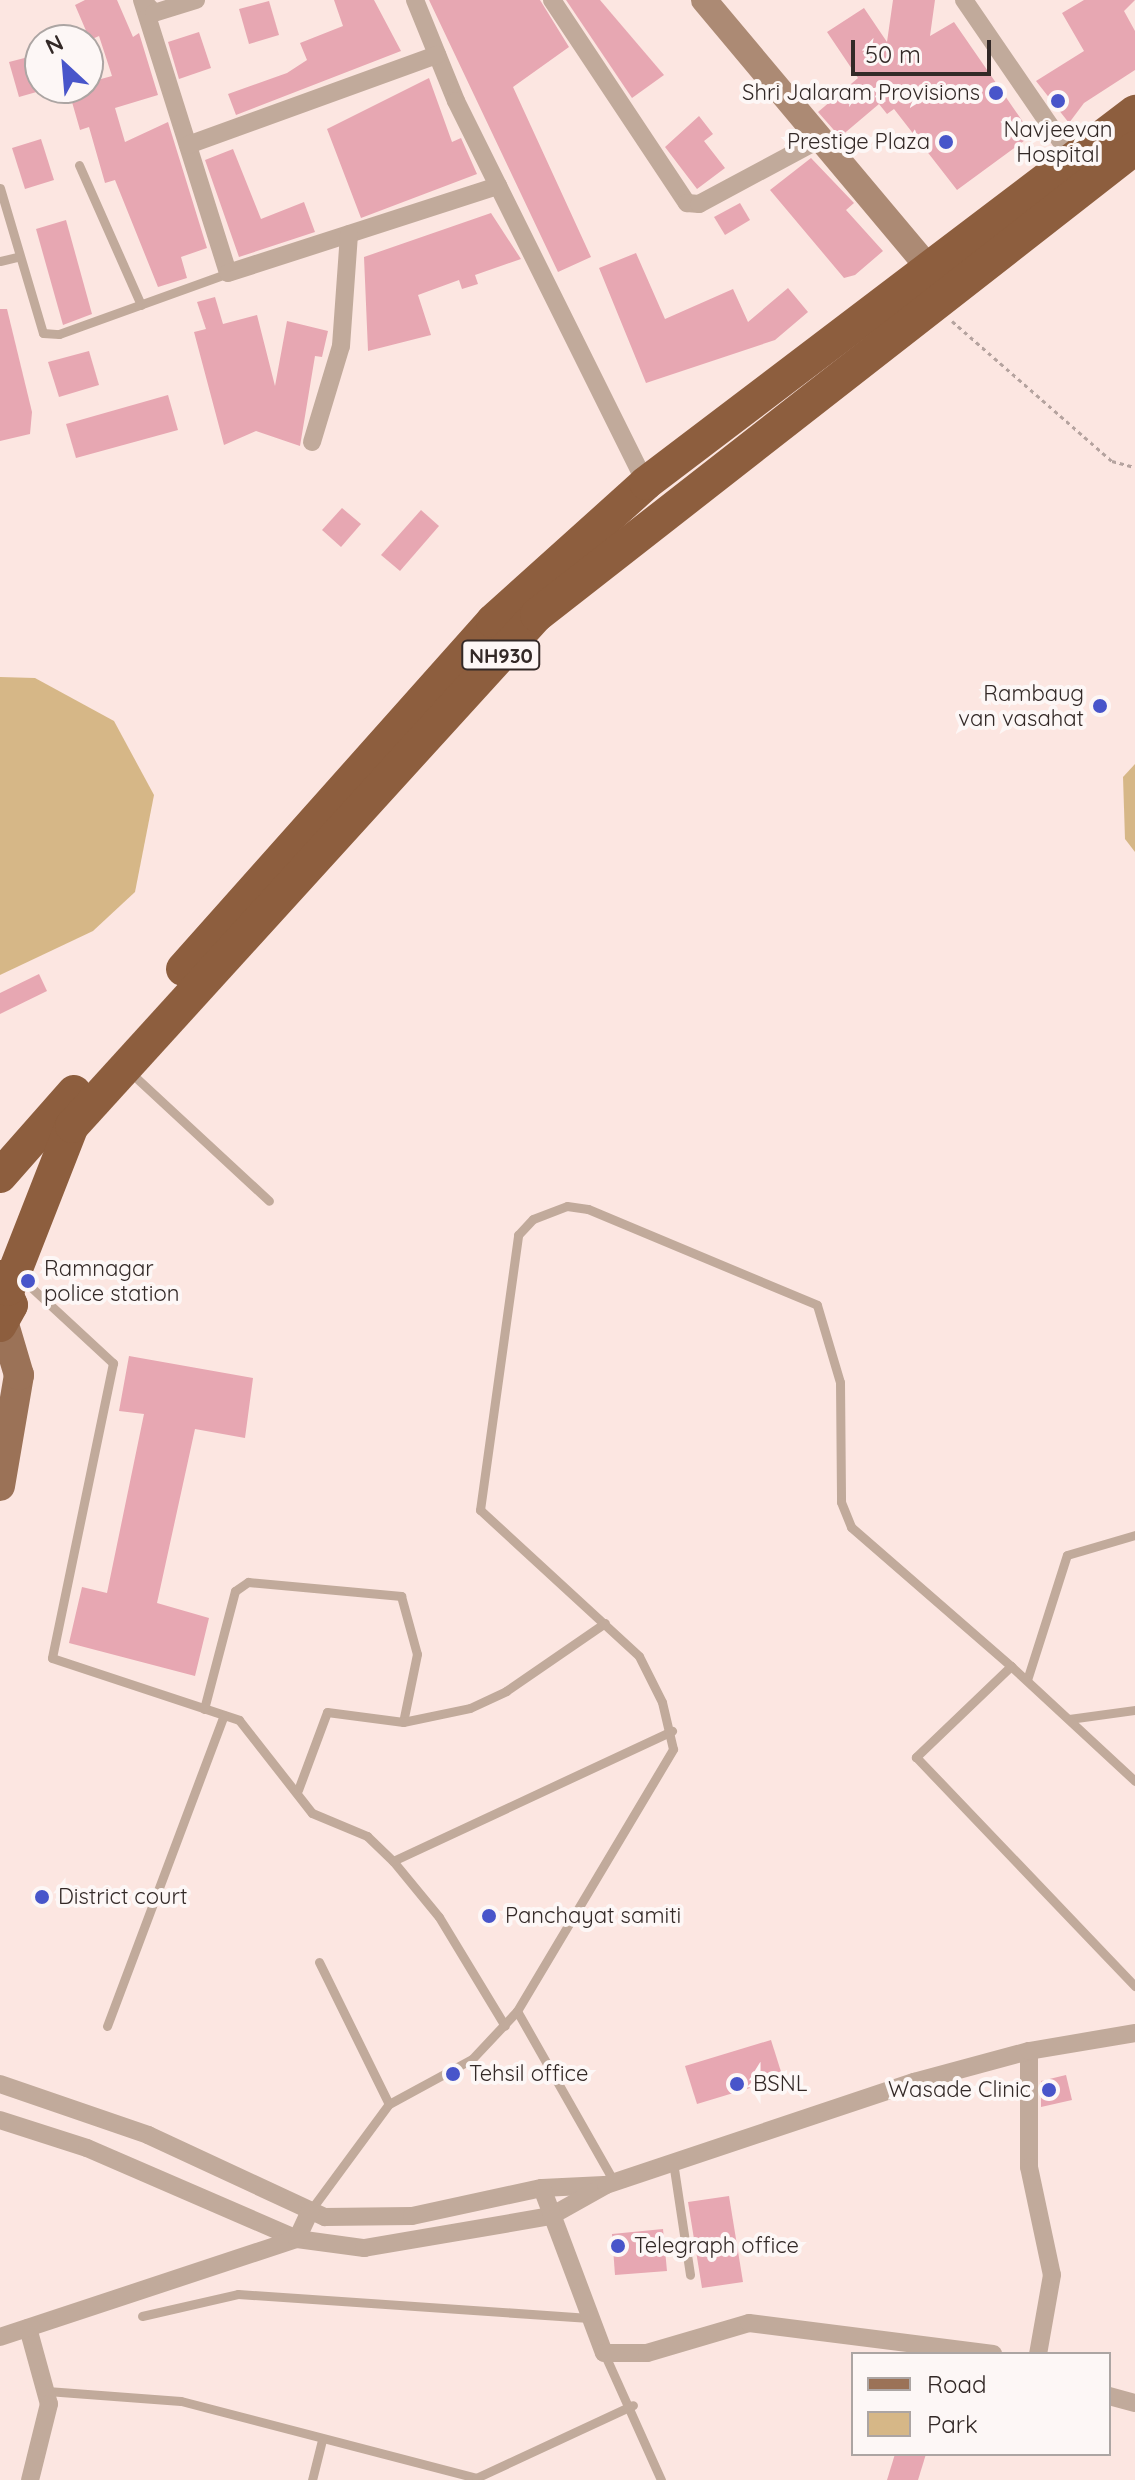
<!DOCTYPE html>
<style>
body{margin:0}
#map{position:relative;width:1135px;height:2480px;overflow:hidden;background:#fce6e1;font-family:Quicksand,sans-serif}
div>[style]{position:absolute}
[style*='--x']{left:calc(var(--x)*1px);top:calc(var(--y)*1px);width:calc(var(--w)*1px);rotate:calc(var(--a)*1deg)}
.green>*{inset:0;background:#d6b787}
.building>*{inset:0;background:#e7a7b2}
.path>*{height:3px;margin-top:-1.5px;transform-origin:0;background:repeating-linear-gradient(90deg,#b5a39f 0 4px,transparent 0 8px)}
.lane>*{height:9px;margin:-4.5px;padding:0 4.5px;transform-origin:4.5px;border-radius:4.5px;background:#c1aa9b}
.street>*{height:18px;margin:-9px;padding:0 9px;transform-origin:9px;border-radius:9px;background:#c1aa9b}
.secondary>*{height:26px;margin:-13px;padding:0 13px;transform-origin:13px;border-radius:13px;background:#ac8a74}
.primary>*{height:30px;margin:-15px;padding:0 15px;transform-origin:15px;border-radius:15px;background:#9b7257}
.highway>*{height:34px;margin:-17px;padding:0 17px;transform-origin:17px;border-radius:17px;background:#8d5e3e}
.dots>*{width:22px;height:22px;translate:-50% -50%;box-sizing:border-box;border:4px solid #fdf7f6;border-radius:50%}
span{translate:-50% -50%;white-space:nowrap;text-align:center;line-height:1.15;-webkit-text-stroke:8px #fdf7f6;paint-order:stroke}
.shield-label span{padding:2px 6px;background:#fdf7f6;border:2px solid;border-radius:6px;-webkit-text-stroke-width:0}
.shield-label{font-size:20px;color:#332927;font-weight:700}
.poi-label{font-size:22px;color:#332927}
.right{translate:-100% -50%;text-align:right}
.left{translate:0 -50%;text-align:left}
.legend{position:absolute;left:851px;top:2352px;width:260px;height:104px;box-sizing:border-box;background:#fdf7f6;border:2px solid #aca5a3;margin:0;padding:10px 14px;list-style:none;font-size:24px;color:#332927}
.legend li{display:flex;align-items:center;gap:16px;height:40px}
.legend b{width:40px;border:2px solid #aca5a3}
.north{position:absolute;left:24px;top:24px;width:80px;height:80px;box-sizing:border-box;background:#fdf7f6;border:2px solid #aca5a3;border-radius:50%;rotate:334deg;font-size:22px;font-weight:700;line-height:32px;text-align:center;color:#332927}
.north::after{content:'';display:block;margin:auto;width:28px;height:36px;background:#4855ca;clip-path:polygon(50% 0,100% 100%,50% 72%,0 100%)}
.scale{position:absolute;left:851px;top:40px;width:140px;height:36px;box-sizing:border-box;border:4px solid #332927;border-top:0;padding-left:10px;font-size:24px;line-height:28px;white-space:nowrap;color:#332927;-webkit-text-stroke:6px #fdf7f6;paint-order:stroke}
</style>
<div id="map">
<div class="green">
<i style="clip-path:polygon(0 677px,35px 678px,114px 721px,154px 795px,135px 892px,93px 931px,0 975px)"></i>
<i style="clip-path:polygon(1135px 764px,1135px 852px,1125px 839px,1123px 777px)"></i>
</div>
<div class="building">
<i style="clip-path:polygon(85px 0,117px 0,133px 37px,139px 33px,158px 95px,115px 108px,125px 142px,168px 122px,207px 248px,181px 257px,187px 278px,158px 287px,115px 180px,105px 183px,89px 127px,80px 130px,68px 88px,112px 76px,99px 36px,90px 40px,75px 5px)"></i>
<i style="clip-path:polygon(334px 0,374px 0,401px 51px,236px 115px,228px 94px,287px 73px,307px 60px,300px 43px,343px 26px)"></i>
<i style="clip-path:polygon(429px 0,540px 0,569px 47px,513px 87px,591px 257px,558px 272px)"></i>
<i style="clip-path:polygon(566px 0,600px 0,664px 75px,632px 98px)"></i>
<i style="clip-path:polygon(893px 0,935px 0,930px 36px,954px 22px,1032px 135px,957px 190px,894px 109px,887px 114px,879px 104px,840px 137px,818px 112px,858px 78px,827px 32px,864px 8px,887px 42px)"></i>
<i style="clip-path:polygon(1084px 0,1135px 0,1124px 11px,1135px 31px,1135px 70px,1084px 103px,1069px 123px,1036px 81px,1084px 51px,1062px 13px)"></i>
<i style="clip-path:polygon(269px 1px,279px 35px,249px 44px,239px 9px)"></i>
<i style="clip-path:polygon(199px 32px,211px 68px,179px 79px,168px 42px)"></i>
<i style="clip-path:polygon(40px 54px,40px 91px,19px 97px,9px 62px)"></i>
<i style="clip-path:polygon(429px 78px,452px 142px,461px 138px,477px 174px,361px 218px,327px 129px)"></i>
<i style="clip-path:polygon(699px 116px,713px 134px,704px 141px,725px 168px,697px 189px,665px 147px)"></i>
<i style="clip-path:polygon(41px 139px,54px 180px,25px 189px,12px 148px)"></i>
<i style="clip-path:polygon(233px 149px,261px 219px,304px 202px,315px 232px,239px 257px,205px 160px)"></i>
<i style="clip-path:polygon(811px 158px,854px 203px,846px 210px,883px 251px,855px 275px,844px 278px,770px 190px)"></i>
<i style="clip-path:polygon(740px 203px,750px 220px,725px 235px,714px 217px)"></i>
<i style="clip-path:polygon(491px 213px,521px 259px,475px 275px,478px 284px,462px 289px,459px 280px,418px 295px,431px 335px,368px 351px,364px 257px)"></i>
<i style="clip-path:polygon(66px 220px,92px 314px,63px 325px,36px 229px)"></i>
<i style="clip-path:polygon(636px 253px,665px 319px,733px 289px,748px 322px,788px 288px,808px 312px,775px 340px,646px 383px,599px 268px)"></i>
<i style="clip-path:polygon(215px 297px,223px 324px,257px 315px,275px 386px,287px 321px,328px 331px,322px 357px,315px 356px,300px 446px,256px 431px,224px 445px,194px 332px,206px 329px,197px 302px)"></i>
<i style="clip-path:polygon(0 309px,7px 309px,32px 412px,30px 434px,0 441px)"></i>
<i style="clip-path:polygon(89px 351px,99px 385px,59px 397px,48px 362px)"></i>
<i style="clip-path:polygon(168px 395px,178px 430px,76px 458px,66px 424px)"></i>
<i style="clip-path:polygon(342px 508px,361px 524px,341px 547px,322px 530px)"></i>
<i style="clip-path:polygon(421px 510px,439px 526px,400px 571px,381px 555px)"></i>
<i style="clip-path:polygon(39px 974px,47px 991px,0 1014px,0 993px)"></i>
<i style="clip-path:polygon(129px 1356px,253px 1378px,245px 1438px,195px 1429px,157px 1603px,209px 1618px,195px 1676px,69px 1643px,82px 1587px,107px 1593px,144px 1414px,119px 1411px)"></i>
<i style="clip-path:polygon(771px 2040px,783px 2078px,697px 2104px,685px 2066px)"></i>
<i style="clip-path:polygon(1066px 2075px,1072px 2100px,1041px 2107px,1041px 2081px)"></i>
<i style="clip-path:polygon(729px 2196px,743px 2282px,702px 2288px,688px 2202px)"></i>
<i style="clip-path:polygon(663px 2229px,667px 2271px,615px 2275px,612px 2234px)"></i>
<i style="clip-path:polygon(895px 2454px,926px 2454px,918px 2480px,887px 2480px)"></i>
</div>
<div class="path">
<i style="--x:952;--y:321;--w:213;--a:41.2"></i>
<i style="--x:1112;--y:461;--w:24;--a:15"></i>
</div>
<div class="lane">
<i style="--x:79;--y:165;--w:153;--a:66.1"></i>
<i style="--x:0;--y:188;--w:151;--a:73.5"></i>
<i style="--x:43;--y:333;--w:16;--a:4"></i>
<i style="--x:59;--y:334;--w:180;--a:-19.8"></i>
<i style="--x:0;--y:261;--w:18;--a:-13"></i>
<i style="--x:131;--y:1073;--w:188;--a:42.8"></i>
<i style="--x:20;--y:1277;--w:127;--a:42.8"></i>
<i style="--x:113;--y:1363;--w:301;--a:101.7"></i>
<i style="--x:52;--y:1658;--w:197;--a:18.3"></i>
<i style="--x:239;--y:1720;--w:118;--a:51.9"></i>
<i style="--x:312;--y:1813;--w:60;--a:22.7"></i>
<i style="--x:367;--y:1836;--w:36;--a:44"></i>
<i style="--x:393;--y:1861;--w:72;--a:50.6"></i>
<i style="--x:439;--y:1917;--w:127;--a:58.8"></i>
<i style="--x:1027;--y:1680;--w:131;--a:-72.3"></i>
<i style="--x:1067;--y:1555;--w:71;--a:-16.4"></i>
<i style="--x:204;--y:1709;--w:122;--a:-75.3"></i>
<i style="--x:235;--y:1591;--w:16;--a:-35"></i>
<i style="--x:248;--y:1582;--w:154;--a:5.2"></i>
<i style="--x:401;--y:1596;--w:60;--a:74.6"></i>
<i style="--x:417;--y:1654;--w:69;--a:101.6"></i>
<i style="--x:1069;--y:1719;--w:67;--a:-7.8"></i>
<i style="--x:1135;--y:1781;--w:169;--a:-137.2"></i>
<i style="--x:1011;--y:1666;--w:132;--a:136.2"></i>
<i style="--x:916;--y:1757;--w:317;--a:46.3"></i>
<i style="--x:298;--y:1790;--w:83;--a:-69.6"></i>
<i style="--x:327;--y:1712;--w:77;--a:7.5"></i>
<i style="--x:403;--y:1722;--w:68;--a:-11.8"></i>
<i style="--x:470;--y:1708;--w:40;--a:-25"></i>
<i style="--x:506;--y:1691;--w:120;--a:-34.5"></i>
<i style="--x:393;--y:1861;--w:308;--a:-25"></i>
<i style="--x:319;--y:1962;--w:158;--a:63.8"></i>
<i style="--x:517;--y:2011;--w:197;--a:60.4"></i>
<i style="--x:107;--y:2026;--w:332;--a:-69.4"></i>
<i style="--x:673;--y:2162;--w:114;--a:81.4"></i>
<i style="--x:310;--y:2211;--w:133;--a:-53.6"></i>
<i style="--x:389;--y:2104;--w:94;--a:-28.5"></i>
<i style="--x:472;--y:2059;--w:66;--a:-46.8"></i>
<i style="--x:517;--y:2011;--w:305;--a:-59.2"></i>
<i style="--x:673;--y:1749;--w:48;--a:-103.2"></i>
<i style="--x:662;--y:1702;--w:51;--a:-116.6"></i>
<i style="--x:639;--y:1656;--w:216;--a:-137.4"></i>
<i style="--x:480;--y:1510;--w:278;--a:-82.1"></i>
<i style="--x:518;--y:1235;--w:22;--a:-47"></i>
<i style="--x:533;--y:1219;--w:36;--a:-21"></i>
<i style="--x:567;--y:1206;--w:21;--a:8"></i>
<i style="--x:588;--y:1209;--w:248;--a:22.7"></i>
<i style="--x:817;--y:1305;--w:80;--a:73.4"></i>
<i style="--x:840;--y:1382;--w:120;--a:89.5"></i>
<i style="--x:841;--y:1502;--w:27;--a:68"></i>
<i style="--x:851;--y:1527;--w:212;--a:41"></i>
<i style="--x:142;--y:2316;--w:98;--a:-12.9"></i>
<i style="--x:238;--y:2294;--w:352;--a:3.9"></i>
<i style="--x:604;--y:2353;--w:139;--a:65.8"></i>
<i style="--x:47;--y:2391;--w:134;--a:4.3"></i>
<i style="--x:181;--y:2401;--w:305;--a:14.6"></i>
<i style="--x:476;--y:2478;--w:173;--a:-24.9"></i>
<i style="--x:312;--y:2480;--w:41;--a:-76"></i>
</div>
<div class="street">
<i style="--x:142;--y:0;--w:286;--a:72.5"></i>
<i style="--x:228;--y:273;--w:284;--a:-17.9"></i>
<i style="--x:415;--y:0;--w:109;--a:67.9"></i>
<i style="--x:456;--y:101;--w:427;--a:63.6"></i>
<i style="--x:552;--y:0;--w:244;--a:56.4"></i>
<i style="--x:687;--y:203;--w:12;--a:5"></i>
<i style="--x:699;--y:204;--w:140;--a:-28.2"></i>
<i style="--x:964;--y:0;--w:193;--a:55.6"></i>
<i style="--x:143;--y:1;--w:16;--a:47"></i>
<i style="--x:154;--y:13;--w:44;--a:-17.2"></i>
<i style="--x:188;--y:145;--w:265;--a:-19.9"></i>
<i style="--x:312;--y:442;--w:100;--a:-73.2"></i>
<i style="--x:341;--y:346;--w:112;--a:-85.9"></i>
<i style="--x:1029;--y:2051;--w:116;--a:90"></i>
<i style="--x:1029;--y:2167;--w:110;--a:78"></i>
<i style="--x:1052;--y:2275;--w:80;--a:100"></i>
<i style="--x:0;--y:2084;--w:157;--a:19"></i>
<i style="--x:148;--y:2135;--w:195;--a:24.9"></i>
<i style="--x:325;--y:2217;--w:87;--a:-0.7"></i>
<i style="--x:412;--y:2216;--w:133;--a:-12.2"></i>
<i style="--x:542;--y:2188;--w:62;--a:-2.8"></i>
<i style="--x:0;--y:2120;--w:91;--a:17.8"></i>
<i style="--x:87;--y:2148;--w:229;--a:23.4"></i>
<i style="--x:297;--y:2239;--w:68;--a:7.7"></i>
<i style="--x:364;--y:2248;--w:190;--a:-9.7"></i>
<i style="--x:551;--y:2216;--w:63;--a:-29.4"></i>
<i style="--x:606;--y:2185;--w:325;--a:-18.5"></i>
<i style="--x:914;--y:2082;--w:119;--a:-15.1"></i>
<i style="--x:1029;--y:2051;--w:108;--a:-9.6"></i>
<i style="--x:542;--y:2188;--w:176;--a:69.4"></i>
<i style="--x:604;--y:2353;--w:43;--a:0"></i>
<i style="--x:647;--y:2353;--w:106;--a:-16.4"></i>
<i style="--x:749;--y:2323;--w:246;--a:7.2"></i>
<i style="--x:28;--y:2328;--w:79;--a:74.6"></i>
<i style="--x:49;--y:2404;--w:78;--a:104"></i>
<i style="--x:0;--y:2337;--w:313;--a:-18.3"></i>
<i style="--x:297;--y:2239;--w:31;--a:-65"></i>
<i style="--x:1109;--y:2396;--w:27;--a:15"></i>
</div>
<div class="secondary">
<i style="--x:704;--y:0;--w:349;--a:50"></i>
</div>
<div class="primary">
<i style="--x:0;--y:1486;--w:113;--a:-80.3"></i>
<i style="--x:19;--y:1375;--w:56;--a:-106.5"></i>
</div>
<div class="highway">
<i style="--x:183;--y:969;--w:466;--a:-48.3"></i>
<i style="--x:493;--y:621;--w:206;--a:-42"></i>
<i style="--x:646;--y:483;--w:614;--a:-37.19"></i>
<i style="--x:0;--y:1176;--w:112;--a:-48.6"></i>
<i style="--x:0;--y:1277;--w:30;--a:69"></i>
<i style="--x:11;--y:1305;--w:23;--a:119"></i>
<i style="--x:8;--y:1289;--w:175;--a:-68.6"></i>
<i style="--x:72;--y:1126;--w:691;--a:-47.7"></i>
<i style="--x:537;--y:615;--w:759;--a:-37.99"></i>
</div>
<div class="dots">
<i style="left:996px;top:93px;background:#4855ca"></i>
<i style="left:1058px;top:101px;background:#4855ca"></i>
<i style="left:946px;top:142px;background:#4855ca"></i>
<i style="left:1100px;top:706px;background:#4855ca"></i>
<i style="left:28px;top:1281px;background:#4855ca"></i>
<i style="left:42px;top:1897px;background:#4855ca"></i>
<i style="left:489px;top:1916px;background:#4855ca"></i>
<i style="left:453px;top:2074px;background:#4855ca"></i>
<i style="left:737px;top:2084px;background:#4855ca"></i>
<i style="left:1049px;top:2090px;background:#4855ca"></i>
<i style="left:618px;top:2246px;background:#4855ca"></i>
</div>
<div class="shield-label">
<span style="left:501px;top:655px">NH930</span>
</div>
<div class="poi-label">
<span class="right" style="left:980px;top:93px">Shri Jalaram Provisions</span>
<span style="left:1058px;top:142px">Navjeevan<br>Hospital</span>
<span class="right" style="left:930px;top:142px">Prestige Plaza</span>
<span class="right" style="left:1084px;top:706px">Rambaug<br>van vasahat</span>
<span class="left" style="left:44px;top:1281px">Ramnagar<br>police station</span>
<span class="left" style="left:58px;top:1897px">District court</span>
<span class="left" style="left:505px;top:1916px">Panchayat samiti</span>
<span class="left" style="left:469px;top:2074px">Tehsil office</span>
<span class="left" style="left:753px;top:2084px">BSNL</span>
<span class="right" style="left:1031px;top:2090px">Wasade Clinic</span>
<span class="left" style="left:634px;top:2246px">Telegraph office</span>
</div>
<ul class="legend">
<li><b style="height:10px;background:#9b7257"></b>Road</li>
<li><b style="height:22px;background:#d6b787"></b>Park</li>
</ul>
<div class="north">N</div>
<div class="scale">50 m</div>
</div>
